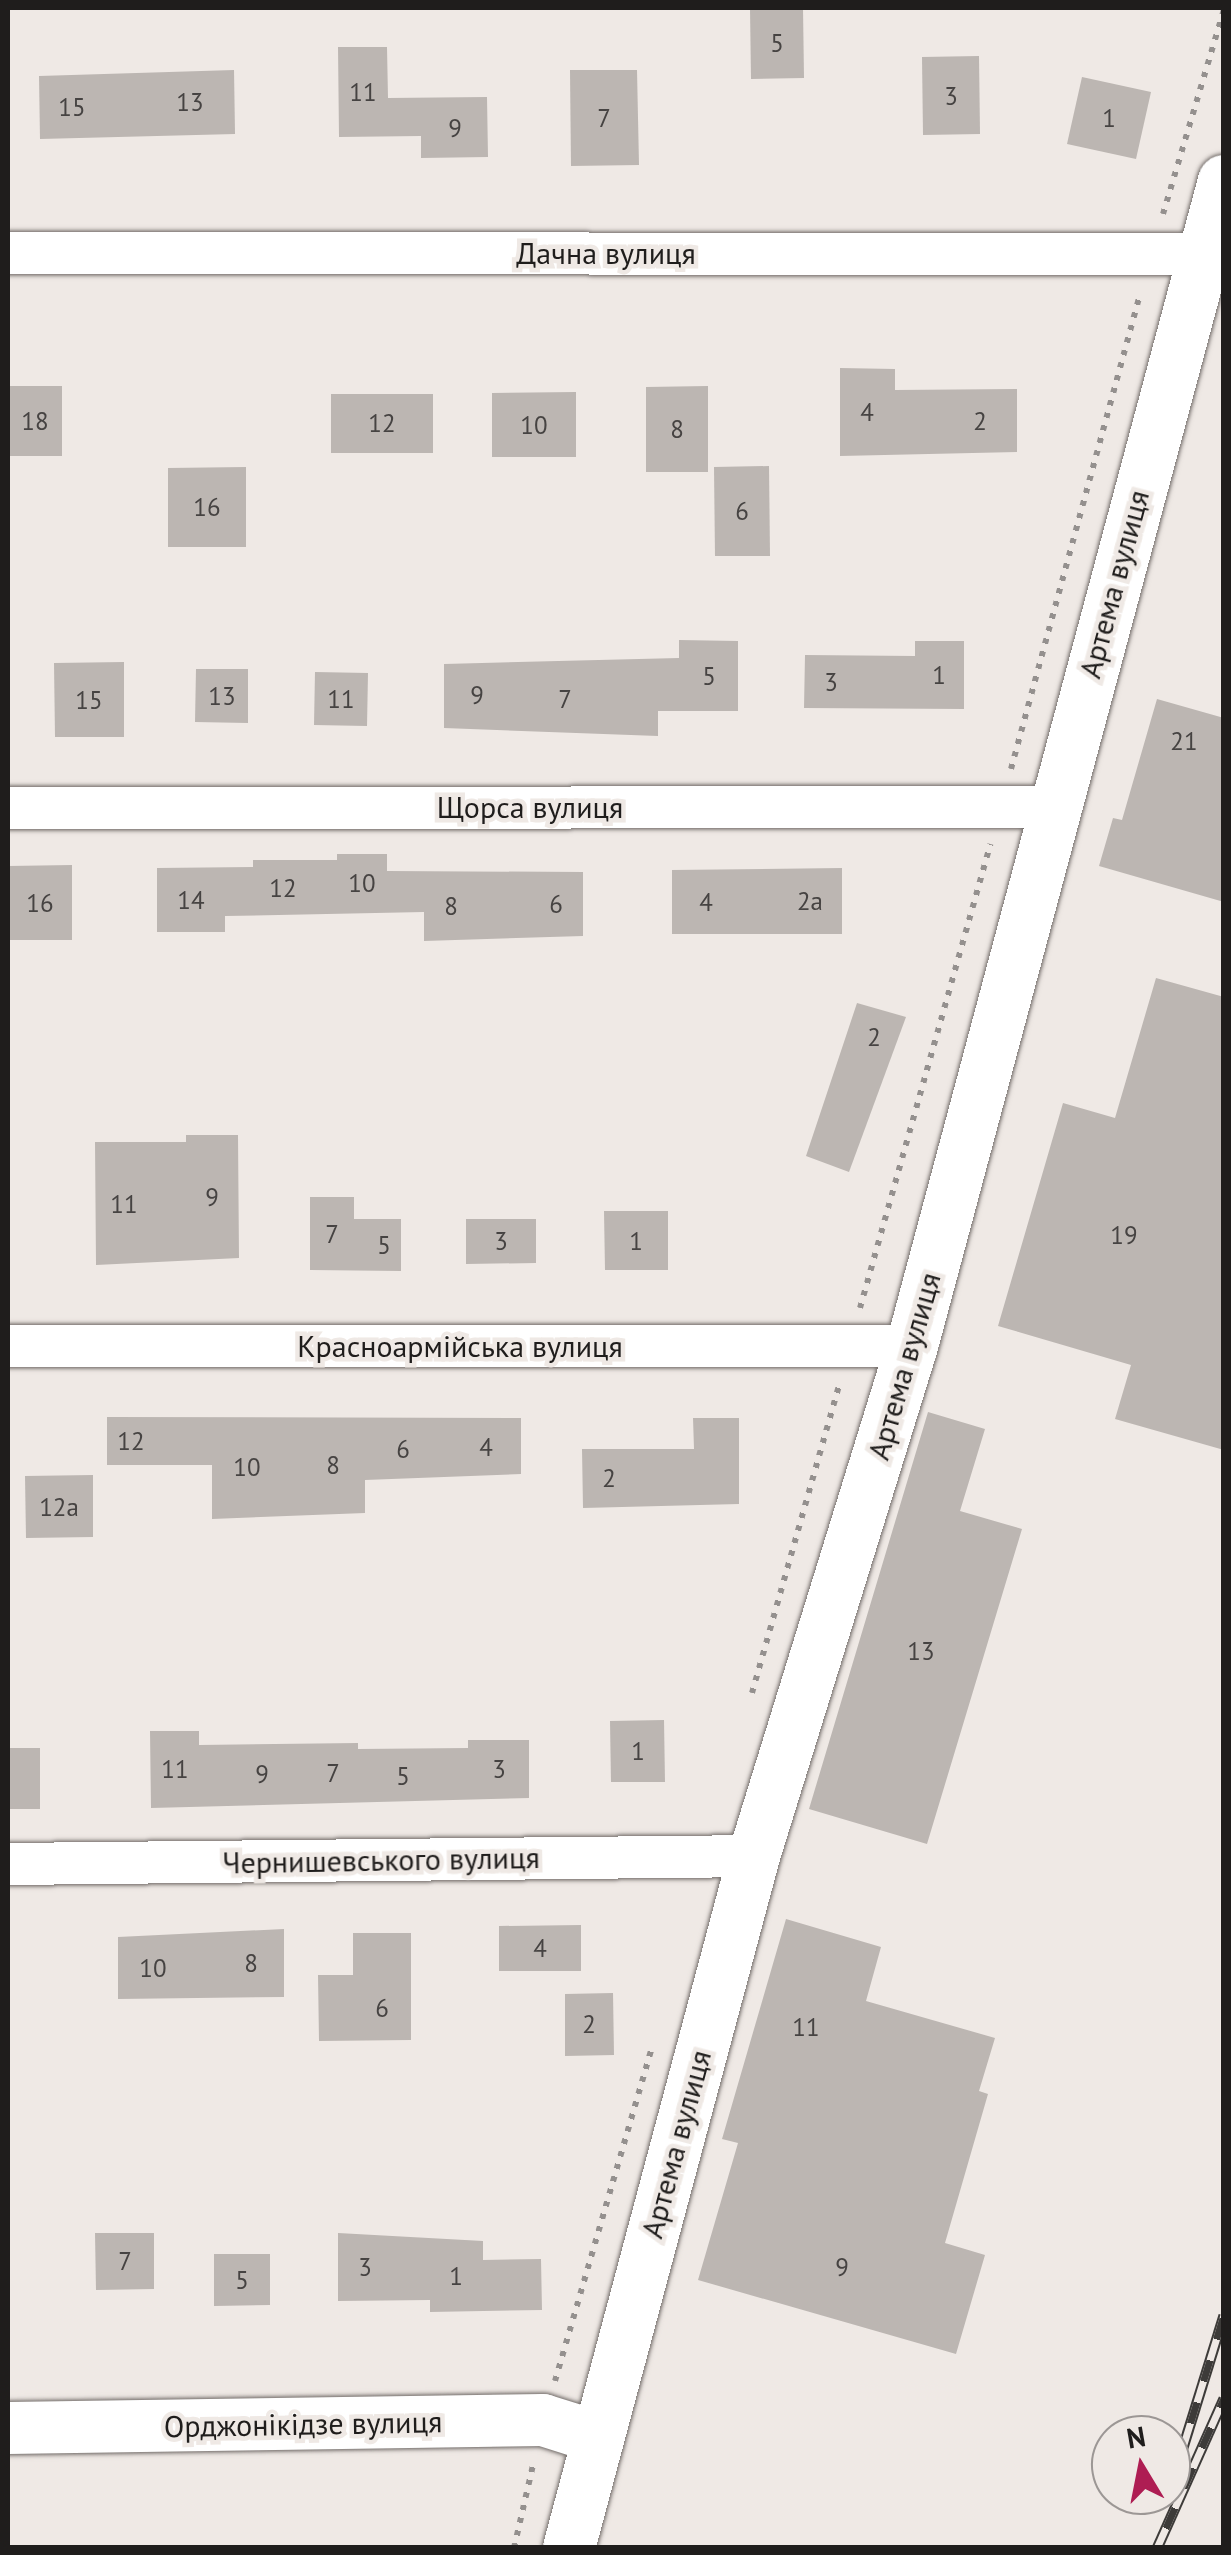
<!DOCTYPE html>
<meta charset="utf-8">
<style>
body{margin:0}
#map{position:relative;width:1231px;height:2555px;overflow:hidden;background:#efe9e5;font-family:"PT Sans",sans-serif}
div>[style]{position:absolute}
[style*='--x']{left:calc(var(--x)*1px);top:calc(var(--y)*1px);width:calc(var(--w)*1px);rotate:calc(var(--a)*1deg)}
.building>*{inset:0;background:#bcb6b2}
.path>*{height:6px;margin-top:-3px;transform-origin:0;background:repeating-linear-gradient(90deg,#94908e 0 5px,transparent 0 13px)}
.roads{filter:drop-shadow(0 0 2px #726c69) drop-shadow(0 0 2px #726c69)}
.minor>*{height:42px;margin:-21px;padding:0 21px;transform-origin:21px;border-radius:21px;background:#fff}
.major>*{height:52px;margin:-26px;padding:0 26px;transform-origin:26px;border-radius:26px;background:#fff}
.rail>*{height:11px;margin-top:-5.5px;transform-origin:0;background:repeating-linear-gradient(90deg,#efe9e5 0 22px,#3d3b39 0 44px);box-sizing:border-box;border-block:2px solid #3d3b39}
span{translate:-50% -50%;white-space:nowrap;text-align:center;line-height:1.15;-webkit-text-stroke:9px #efe9e5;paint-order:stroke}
.number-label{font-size:25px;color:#464342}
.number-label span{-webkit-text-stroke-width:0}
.street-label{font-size:30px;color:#1f1d1c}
.frame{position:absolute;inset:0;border:10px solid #1f1d1c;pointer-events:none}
.north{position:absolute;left:1091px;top:2415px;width:100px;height:100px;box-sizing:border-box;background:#efe9e5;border:2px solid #9c9795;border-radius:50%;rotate:350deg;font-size:28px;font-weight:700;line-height:40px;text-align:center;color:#1f1d1c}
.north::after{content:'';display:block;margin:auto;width:35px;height:45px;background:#ae1d53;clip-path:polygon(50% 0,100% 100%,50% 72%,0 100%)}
</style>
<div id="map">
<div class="building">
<i style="clip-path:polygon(750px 8px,803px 8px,804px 78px,751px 79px)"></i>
<i style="clip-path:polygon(338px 47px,387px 47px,388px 98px,487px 97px,488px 157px,421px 158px,421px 136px,339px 137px)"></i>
<i style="clip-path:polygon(979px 56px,980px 134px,923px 135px,922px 57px)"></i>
<i style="clip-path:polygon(234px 70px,235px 134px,40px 139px,39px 76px)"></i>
<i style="clip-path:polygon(570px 70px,637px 70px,639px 165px,571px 166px)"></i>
<i style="clip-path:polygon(1082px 77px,1151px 92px,1136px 159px,1067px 144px)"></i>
<i style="clip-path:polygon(840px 368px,895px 369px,895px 390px,1017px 389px,1017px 452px,840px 456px)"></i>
<i style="clip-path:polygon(8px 386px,62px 386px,62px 456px,8px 456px)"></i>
<i style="clip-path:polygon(708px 386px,708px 472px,646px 472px,646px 387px)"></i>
<i style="clip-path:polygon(576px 392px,576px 457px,492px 457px,492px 393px)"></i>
<i style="clip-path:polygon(331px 394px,433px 394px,433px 453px,331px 453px)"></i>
<i style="clip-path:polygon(769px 466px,770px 556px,715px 556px,714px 467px)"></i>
<i style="clip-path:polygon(246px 467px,246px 547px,168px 547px,168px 468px)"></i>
<i style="clip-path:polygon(679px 640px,738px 641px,738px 711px,658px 711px,658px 736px,444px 728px,444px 664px,679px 658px)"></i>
<i style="clip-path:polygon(915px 641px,964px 641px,964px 709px,804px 708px,805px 655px,915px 656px)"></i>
<i style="clip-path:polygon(124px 662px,124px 737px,55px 737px,54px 663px)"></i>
<i style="clip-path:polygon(196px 669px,248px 669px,248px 723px,195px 722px)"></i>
<i style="clip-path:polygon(315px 672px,368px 673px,367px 726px,314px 725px)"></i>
<i style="clip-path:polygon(1157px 699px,1224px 718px,1224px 902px,1099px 866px,1113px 818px,1122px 820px)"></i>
<i style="clip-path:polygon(337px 854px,387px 854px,387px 871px,583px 872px,583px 936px,424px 941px,424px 912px,225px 916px,225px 932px,157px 932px,157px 868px,253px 867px,253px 860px,337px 860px)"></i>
<i style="clip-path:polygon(72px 865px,72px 940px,8px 940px,8px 866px)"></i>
<i style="clip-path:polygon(842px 868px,842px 934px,672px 934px,672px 870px)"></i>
<i style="clip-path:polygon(1156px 978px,1224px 997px,1224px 1450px,1115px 1419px,1131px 1365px,998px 1326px,1063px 1103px,1115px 1118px)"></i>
<i style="clip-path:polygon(857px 1003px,906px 1017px,849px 1172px,806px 1156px)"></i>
<i style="clip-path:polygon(186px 1135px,238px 1135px,239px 1258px,96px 1265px,95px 1142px,186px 1142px)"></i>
<i style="clip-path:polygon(310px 1197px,354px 1197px,354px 1219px,401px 1219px,401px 1271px,310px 1270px)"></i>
<i style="clip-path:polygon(604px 1211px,668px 1211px,668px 1270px,605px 1270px)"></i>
<i style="clip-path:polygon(466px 1219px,536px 1219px,536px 1263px,466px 1264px)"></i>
<i style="clip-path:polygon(928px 1412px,985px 1429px,960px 1511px,1022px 1529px,927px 1844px,809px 1809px)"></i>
<i style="clip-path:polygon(107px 1417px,521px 1418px,521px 1474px,365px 1480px,365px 1513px,212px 1519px,212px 1465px,107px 1465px)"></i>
<i style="clip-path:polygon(693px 1418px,739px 1418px,739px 1504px,583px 1508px,582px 1449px,694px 1449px)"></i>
<i style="clip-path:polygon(93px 1475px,93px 1537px,26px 1538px,25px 1476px)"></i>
<i style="clip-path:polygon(664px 1720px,665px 1782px,611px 1782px,610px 1721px)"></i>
<i style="clip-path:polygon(150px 1731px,199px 1731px,199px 1745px,358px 1743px,358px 1749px,468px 1748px,468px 1740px,529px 1740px,529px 1798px,151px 1808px)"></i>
<i style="clip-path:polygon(8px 1748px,40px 1748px,40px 1809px,8px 1809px)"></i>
<i style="clip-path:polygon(786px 1919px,881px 1947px,866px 2001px,995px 2038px,979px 2091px,988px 2094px,945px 2243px,985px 2255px,956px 2354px,698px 2280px,738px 2143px,722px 2139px)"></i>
<i style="clip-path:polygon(581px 1925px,581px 1971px,499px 1971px,499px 1926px)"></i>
<i style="clip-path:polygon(284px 1929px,284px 1997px,118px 1999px,118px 1937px)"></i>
<i style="clip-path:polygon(353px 1933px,411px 1933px,411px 2040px,319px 2041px,318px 1975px,353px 1975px)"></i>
<i style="clip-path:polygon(613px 1993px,614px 2055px,565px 2056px,565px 1994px)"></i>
<i style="clip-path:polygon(95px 2233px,154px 2233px,154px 2289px,96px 2290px)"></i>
<i style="clip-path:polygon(338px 2233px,483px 2241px,483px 2260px,541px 2259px,542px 2310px,430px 2312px,430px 2300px,338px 2301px)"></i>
<i style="clip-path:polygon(214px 2254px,270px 2254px,270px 2305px,214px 2306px)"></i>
</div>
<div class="path">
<i style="--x:1163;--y:214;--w:214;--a:-73.4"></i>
<i style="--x:1011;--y:769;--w:492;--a:-74.8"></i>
<i style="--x:860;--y:1308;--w:482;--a:-74.3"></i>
<i style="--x:752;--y:1693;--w:322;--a:-74.2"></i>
<i style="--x:555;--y:2381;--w:348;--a:-73.8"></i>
<i style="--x:514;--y:2548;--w:85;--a:-77.1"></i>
</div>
<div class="roads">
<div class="minor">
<i style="--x:8;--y:253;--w:1196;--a:0.05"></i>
<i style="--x:8;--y:808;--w:1045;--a:-0.05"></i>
<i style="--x:8;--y:1346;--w:904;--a:0"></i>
<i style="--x:8;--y:1864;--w:746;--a:-0.61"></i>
</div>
<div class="major">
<i style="--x:8;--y:2428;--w:535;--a:-0.86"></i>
<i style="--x:543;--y:2420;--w:57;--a:17.5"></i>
<i style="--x:569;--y:2548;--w:716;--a:-75.03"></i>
<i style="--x:754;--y:1856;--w:534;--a:-72.79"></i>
<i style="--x:912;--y:1346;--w:1206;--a:-75.01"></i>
</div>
</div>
<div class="rail">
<i style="--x:1171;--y:2486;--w:179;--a:-72.8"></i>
<i style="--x:1157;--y:2548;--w:164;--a:-65.9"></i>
</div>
<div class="number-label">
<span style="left:777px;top:43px">5</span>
<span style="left:363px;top:92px">11</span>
<span style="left:951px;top:96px">3</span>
<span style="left:190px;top:102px">13</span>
<span style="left:72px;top:107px">15</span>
<span style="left:604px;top:118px">7</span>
<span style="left:1109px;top:118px">1</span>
<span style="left:455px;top:128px">9</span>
<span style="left:867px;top:412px">4</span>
<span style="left:35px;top:421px">18</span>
<span style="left:980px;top:421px">2</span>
<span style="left:382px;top:423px">12</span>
<span style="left:534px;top:425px">10</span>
<span style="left:677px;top:429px">8</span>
<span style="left:207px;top:507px">16</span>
<span style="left:742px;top:511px">6</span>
<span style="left:939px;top:675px">1</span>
<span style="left:709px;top:676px">5</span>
<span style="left:831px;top:682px">3</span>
<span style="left:477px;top:695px">9</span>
<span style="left:222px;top:696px">13</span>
<span style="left:341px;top:699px">11</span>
<span style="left:565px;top:699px">7</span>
<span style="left:89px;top:700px">15</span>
<span style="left:1184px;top:741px">21</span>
<span style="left:362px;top:883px">10</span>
<span style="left:283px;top:888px">12</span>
<span style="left:191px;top:900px">14</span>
<span style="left:810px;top:901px">2а</span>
<span style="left:706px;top:902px">4</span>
<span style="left:40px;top:903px">16</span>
<span style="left:556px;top:904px">6</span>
<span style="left:451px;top:906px">8</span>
<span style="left:874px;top:1037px">2</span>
<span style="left:212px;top:1197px">9</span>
<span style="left:124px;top:1204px">11</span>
<span style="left:332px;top:1234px">7</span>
<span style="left:1124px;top:1235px">19</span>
<span style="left:501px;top:1241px">3</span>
<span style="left:636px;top:1241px">1</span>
<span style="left:384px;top:1245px">5</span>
<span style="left:131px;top:1441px">12</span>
<span style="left:486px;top:1447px">4</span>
<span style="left:403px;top:1449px">6</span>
<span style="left:333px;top:1465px">8</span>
<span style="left:247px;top:1467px">10</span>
<span style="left:609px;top:1478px">2</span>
<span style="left:59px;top:1507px">12а</span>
<span style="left:921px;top:1651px">13</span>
<span style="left:638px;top:1751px">1</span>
<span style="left:175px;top:1769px">11</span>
<span style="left:499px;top:1769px">3</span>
<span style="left:333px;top:1773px">7</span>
<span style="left:262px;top:1774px">9</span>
<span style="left:403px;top:1776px">5</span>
<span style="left:540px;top:1948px">4</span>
<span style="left:251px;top:1963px">8</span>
<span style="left:153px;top:1968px">10</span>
<span style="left:382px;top:2008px">6</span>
<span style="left:589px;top:2024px">2</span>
<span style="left:806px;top:2027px">11</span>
<span style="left:125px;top:2261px">7</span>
<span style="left:365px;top:2267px">3</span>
<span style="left:842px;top:2267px">9</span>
<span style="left:456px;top:2276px">1</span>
<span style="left:242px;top:2280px">5</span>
</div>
<div class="street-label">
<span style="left:606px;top:253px">Дачна вулиця</span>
<span style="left:1114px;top:584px;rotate:-75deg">Артема вулиця</span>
<span style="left:530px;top:807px">Щорса вулиця</span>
<span style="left:460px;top:1346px">Красноармійська вулиця</span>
<span style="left:904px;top:1366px;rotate:-74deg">Артема вулиця</span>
<span style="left:381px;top:1860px;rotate:-1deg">Чернишевського вулиця</span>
<span style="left:676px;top:2144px;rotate:-75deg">Артема вулиця</span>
<span style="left:303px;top:2424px;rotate:-1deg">Орджонікідзе вулиця</span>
</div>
<div class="frame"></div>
<div class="north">N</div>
</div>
